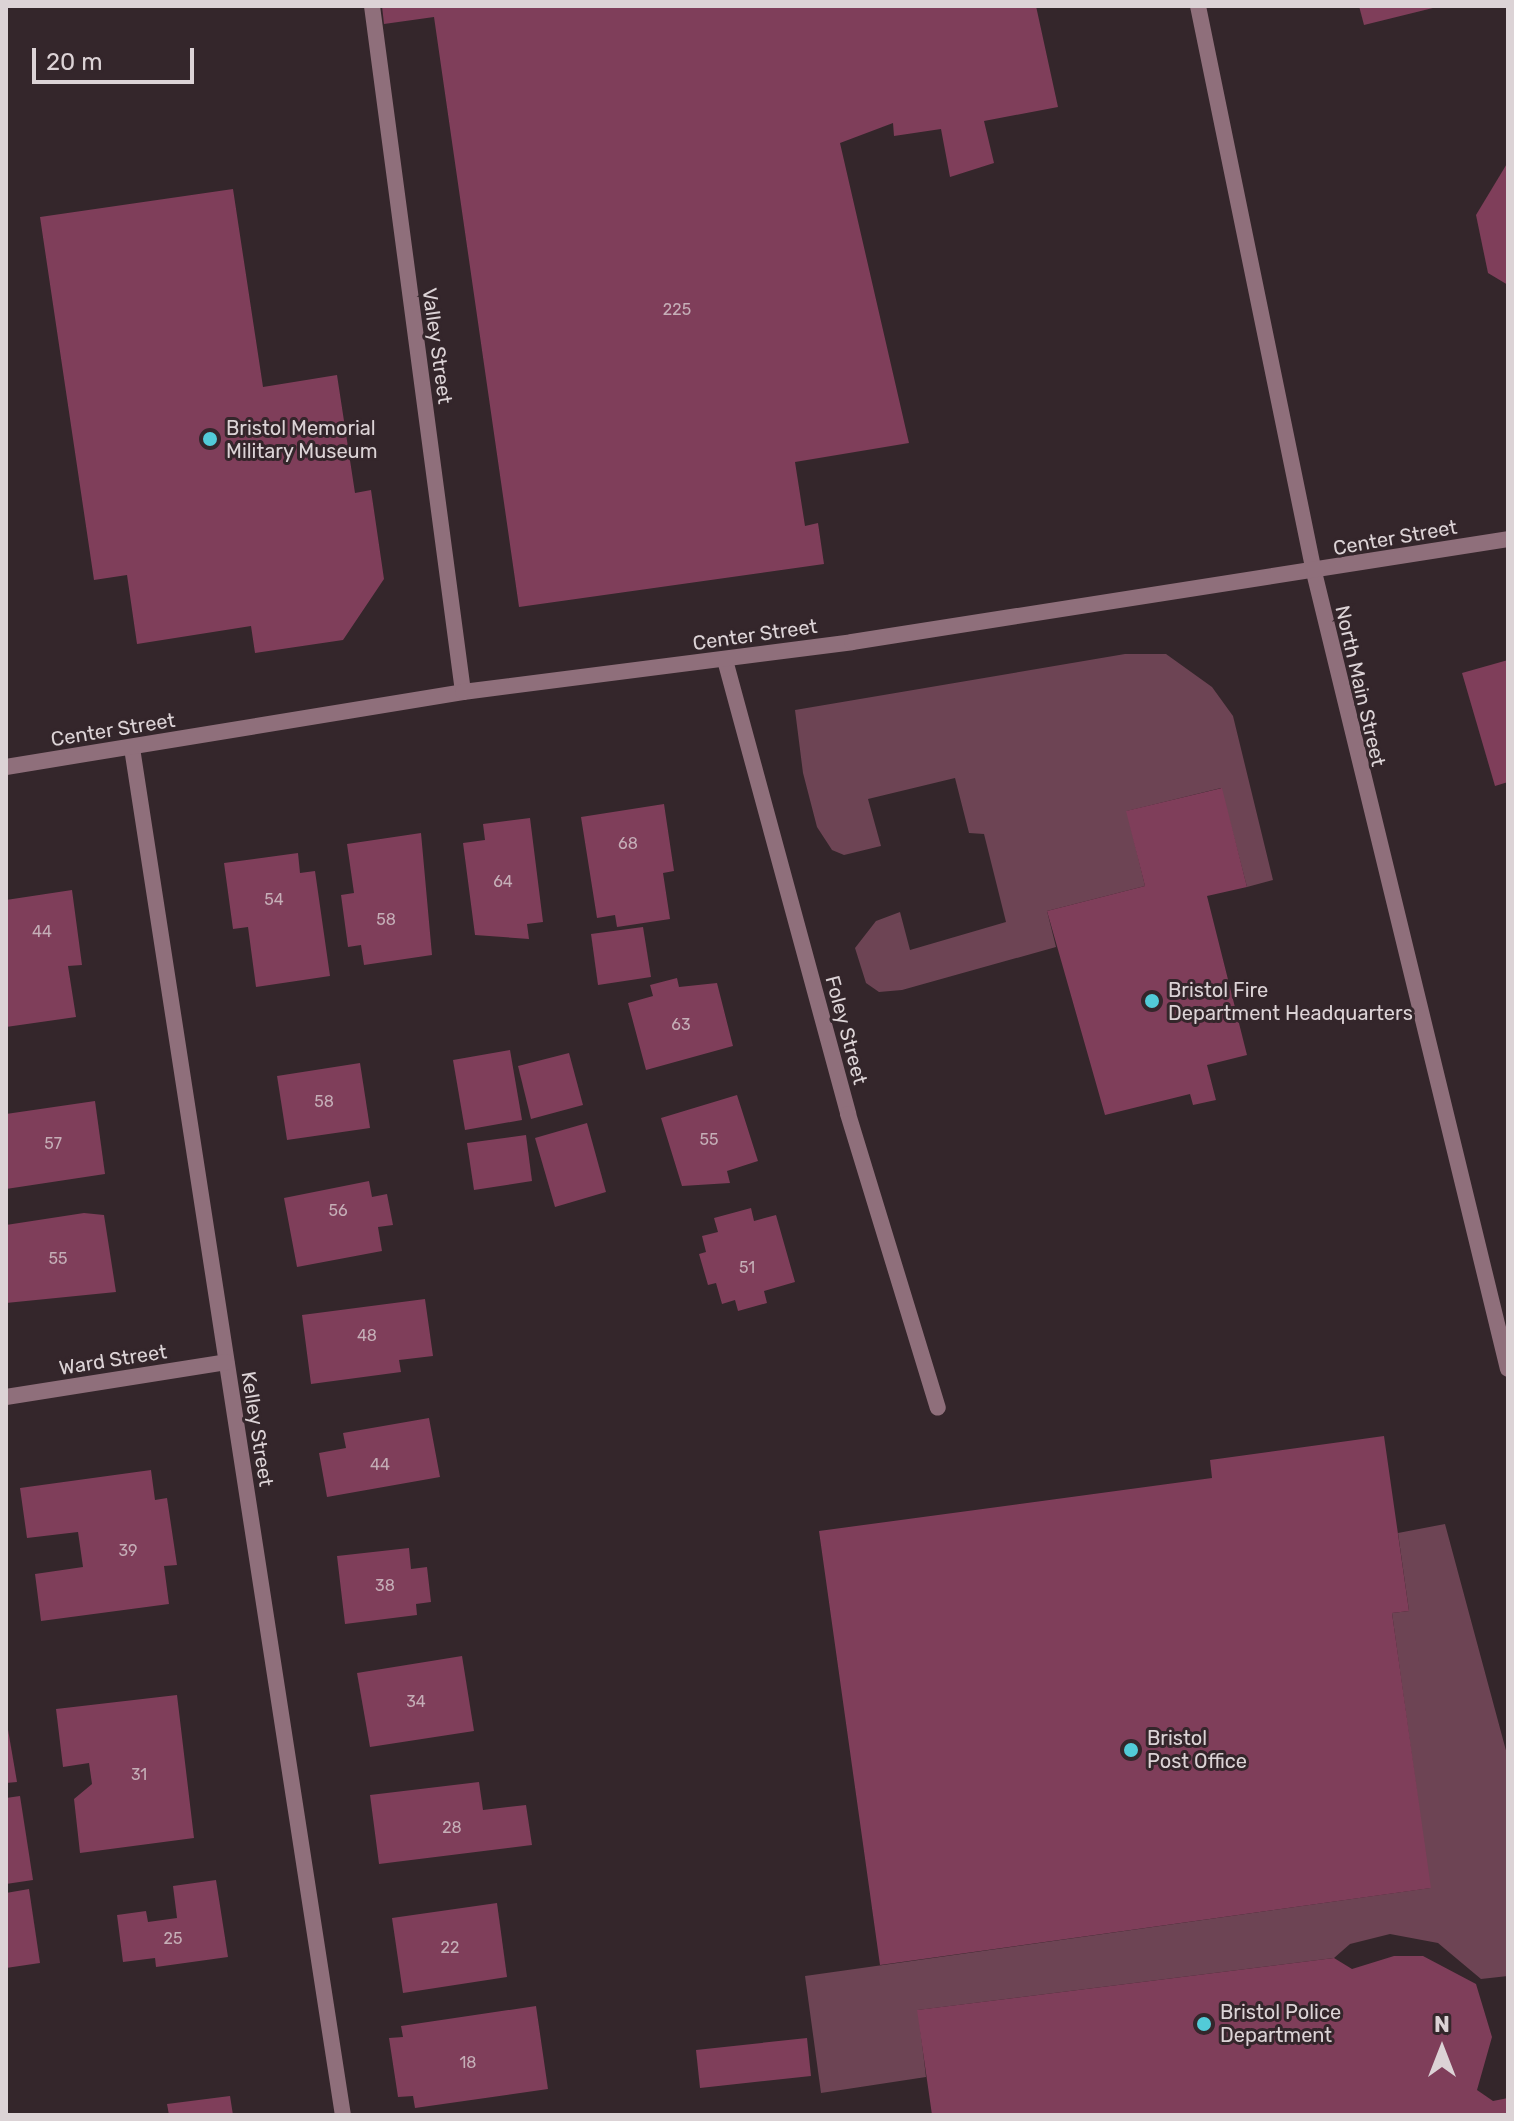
<!DOCTYPE html>
<style>
body{margin:0}
#map{position:relative;width:1514px;height:2121px;overflow:hidden;background:#34262b;font-family:Rubik,sans-serif}
div>[style]{position:absolute}
[style*='--x']{left:calc(var(--x)*1px);top:calc(var(--y)*1px);width:calc(var(--w)*1px);rotate:calc(var(--a)*1deg)}
.green>*{inset:0;background:#6d4454}
.building>*{inset:0;background:#7f3e5a}
.minor>*{height:16px;margin:-8px;padding:0 8px;transform-origin:8px;border-radius:8px;background:#8f6f7b}
.tertiary>*{height:16px;margin:-8px;padding:0 8px;transform-origin:8px;border-radius:8px;background:#8f6f7b}
.dots>*{width:22px;height:22px;translate:-50% -50%;box-sizing:border-box;border:4px solid #34262b;border-radius:50%}
span{translate:-50% -50%;white-space:nowrap;text-align:center;line-height:1.15;-webkit-text-stroke:6px #34262b;paint-order:stroke}
.number-label{font-size:16px;color:#c5aeb7}
.number-label span{-webkit-text-stroke-width:0}
.street-label{font-size:20px;color:#dcd3d6}
.poi-label{font-size:20px;color:#dcd3d6}
.left{translate:0 -50%;text-align:left}
.frame{position:absolute;inset:0;border:8px solid #dcd3d6;pointer-events:none}
.north{position:absolute;left:1402px;top:2009px;width:80px;height:80px;-webkit-text-stroke:6px #34262b;paint-order:stroke;rotate:0deg;font-size:22px;font-weight:700;line-height:32px;text-align:center;color:#dcd3d6}
.north::after{content:'';display:block;margin:auto;width:28px;height:36px;background:#dcd3d6;clip-path:polygon(50% 0,100% 100%,50% 72%,0 100%)}
.scale{position:absolute;left:32px;top:48px;width:162px;height:36px;box-sizing:border-box;border:4px solid #dcd3d6;border-top:0;padding-left:10px;font-size:24px;line-height:28px;white-space:nowrap;color:#dcd3d6;-webkit-text-stroke:6px #34262b;paint-order:stroke}
</style>
<div id="map">
<div class="green">
<i style="clip-path:polygon(1125px 654px,1166px 654px,1212px 687px,1233px 716px,1273px 880px,1247px 887px,1221px 788px,1127px 811px,1145px 886px,1047px 911px,1056px 947px,902px 990px,879px 992px,866px 983px,855px 948px,876px 921px,900px 912px,910px 950px,1006px 922px,984px 834px,969px 833px,955px 778px,868px 799px,881px 846px,844px 855px,832px 850px,817px 827px,803px 773px,795px 710px)"></i>
<i style="clip-path:polygon(1445px 1524px,1508px 1758px,1508px 1976px,1481px 1979px,1438px 1943px,1390px 1934px,1350px 1944px,1334px 1958px,918px 2010px,926px 2077px,821px 2093px,805px 1976px,1430px 1888px,1392px 1613px,1409px 1611px,1398px 1533px)"></i>
</div>
<div class="building">
<i style="clip-path:polygon(382px 6px,1036px 6px,1058px 107px,984px 121px,994px 163px,950px 177px,941px 129px,894px 136px,893px 123px,840px 143px,909px 443px,795px 462px,805px 526px,818px 523px,824px 564px,519px 607px,434px 17px,384px 24px)"></i>
<i style="clip-path:polygon(1359px 6px,1437px 6px,1437px 7px,1364px 25px)"></i>
<i style="clip-path:polygon(1508px 162px,1508px 285px,1488px 273px,1476px 215px)"></i>
<i style="clip-path:polygon(233px 189px,263px 387px,337px 375px,355px 493px,371px 490px,384px 579px,343px 640px,255px 653px,251px 626px,137px 644px,127px 575px,94px 580px,40px 217px)"></i>
<i style="clip-path:polygon(1508px 660px,1508px 782px,1495px 786px,1462px 673px)"></i>
<i style="clip-path:polygon(1222px 788px,1247px 887px,1207px 896px,1247px 1055px,1207px 1065px,1216px 1100px,1193px 1105px,1190px 1094px,1105px 1115px,1047px 911px,1145px 886px,1126px 811px)"></i>
<i style="clip-path:polygon(664px 804px,674px 871px,663px 873px,670px 919px,617px 927px,615px 915px,597px 918px,581px 817px)"></i>
<i style="clip-path:polygon(530px 818px,543px 922px,527px 924px,529px 939px,475px 935px,463px 843px,485px 840px,483px 824px)"></i>
<i style="clip-path:polygon(421px 833px,432px 955px,364px 965px,361px 945px,348px 947px,341px 895px,354px 893px,347px 844px)"></i>
<i style="clip-path:polygon(298px 853px,300px 873px,315px 871px,330px 976px,256px 987px,248px 927px,233px 929px,224px 863px)"></i>
<i style="clip-path:polygon(72px 890px,82px 965px,68px 966px,76px 1017px,6px 1027px,6px 900px)"></i>
<i style="clip-path:polygon(643px 927px,651px 977px,598px 985px,591px 934px)"></i>
<i style="clip-path:polygon(677px 978px,679px 987px,717px 983px,733px 1046px,646px 1070px,628px 1003px,653px 996px,650px 985px)"></i>
<i style="clip-path:polygon(510px 1050px,522px 1120px,465px 1130px,453px 1060px)"></i>
<i style="clip-path:polygon(569px 1053px,583px 1105px,531px 1119px,518px 1066px)"></i>
<i style="clip-path:polygon(360px 1063px,370px 1128px,287px 1140px,277px 1076px)"></i>
<i style="clip-path:polygon(737px 1095px,758px 1161px,727px 1171px,730px 1183px,682px 1186px,661px 1118px)"></i>
<i style="clip-path:polygon(95px 1101px,105px 1174px,6px 1189px,6px 1114px)"></i>
<i style="clip-path:polygon(587px 1123px,606px 1192px,555px 1207px,535px 1138px)"></i>
<i style="clip-path:polygon(526px 1135px,532px 1181px,474px 1190px,467px 1143px)"></i>
<i style="clip-path:polygon(369px 1181px,372px 1197px,387px 1194px,393px 1225px,378px 1227px,382px 1251px,297px 1267px,284px 1198px)"></i>
<i style="clip-path:polygon(751px 1208px,754px 1221px,776px 1215px,795px 1282px,764px 1291px,767px 1303px,738px 1311px,735px 1300px,722px 1304px,716px 1283px,708px 1285px,699px 1254px,706px 1252px,702px 1236px,718px 1232px,714px 1218px)"></i>
<i style="clip-path:polygon(84px 1213px,104px 1215px,116px 1292px,6px 1303px,6px 1225px)"></i>
<i style="clip-path:polygon(425px 1299px,433px 1356px,399px 1360px,401px 1372px,311px 1384px,302px 1315px)"></i>
<i style="clip-path:polygon(429px 1418px,440px 1477px,327px 1497px,319px 1453px,346px 1448px,343px 1433px)"></i>
<i style="clip-path:polygon(1384px 1436px,1409px 1611px,1392px 1613px,1431px 1888px,880px 1965px,819px 1531px,1212px 1478px,1210px 1460px)"></i>
<i style="clip-path:polygon(151px 1470px,155px 1500px,167px 1498px,177px 1565px,164px 1566px,169px 1604px,41px 1621px,35px 1574px,83px 1567px,78px 1532px,27px 1538px,20px 1488px)"></i>
<i style="clip-path:polygon(409px 1548px,411px 1569px,427px 1567px,431px 1602px,416px 1604px,417px 1615px,345px 1624px,337px 1556px)"></i>
<i style="clip-path:polygon(462px 1656px,474px 1731px,370px 1747px,357px 1673px)"></i>
<i style="clip-path:polygon(177px 1695px,194px 1838px,80px 1853px,74px 1799px,92px 1784px,89px 1763px,63px 1767px,56px 1709px)"></i>
<i style="clip-path:polygon(6px 1718px,17px 1782px,6px 1783px)"></i>
<i style="clip-path:polygon(479px 1782px,483px 1810px,526px 1805px,532px 1845px,379px 1864px,370px 1795px)"></i>
<i style="clip-path:polygon(20px 1796px,33px 1880px,6px 1884px,6px 1798px)"></i>
<i style="clip-path:polygon(216px 1880px,228px 1957px,156px 1967px,155px 1958px,123px 1962px,117px 1915px,146px 1911px,148px 1922px,177px 1918px,173px 1886px)"></i>
<i style="clip-path:polygon(29px 1889px,40px 1963px,6px 1968px,6px 1893px)"></i>
<i style="clip-path:polygon(497px 1903px,507px 1977px,403px 1993px,392px 1918px)"></i>
<i style="clip-path:polygon(1394px 1956px,1423px 1956px,1476px 1984px,1492px 2037px,1477px 2090px,1493px 2101px,1508px 2098px,1508px 2115px,932px 2115px,917px 2010px,1334px 1958px,1352px 1969px)"></i>
<i style="clip-path:polygon(536px 2006px,548px 2089px,415px 2108px,413px 2096px,398px 2097px,389px 2038px,403px 2037px,401px 2026px)"></i>
<i style="clip-path:polygon(807px 2038px,811px 2076px,700px 2088px,696px 2050px)"></i>
<i style="clip-path:polygon(230px 2096px,233px 2115px,169px 2115px,167px 2104px)"></i>
</div>
<div class="minor">
<i style="--x:372;--y:6;--w:692;--a:82.44"></i>
<i style="--x:725;--y:660;--w:470;--a:74.8"></i>
<i style="--x:848;--y:1114;--w:307;--a:73"></i>
<i style="--x:132;--y:748;--w:1383;--a:81.23"></i>
<i style="--x:6;--y:1397;--w:223;--a:-9"></i>
</div>
<div class="tertiary">
<i style="--x:1198;--y:6;--w:578;--a:78.42"></i>
<i style="--x:1314;--y:572;--w:820;--a:76.32"></i>
<i style="--x:6;--y:767;--w:463;--a:-9.3"></i>
<i style="--x:463;--y:692;--w:392;--a:-7.3"></i>
<i style="--x:852;--y:642;--w:664;--a:-8.92"></i>
</div>
<div class="dots">
<i style="left:210px;top:439px;background:#52cbd8"></i>
<i style="left:1152px;top:1001px;background:#52cbd8"></i>
<i style="left:1131px;top:1750px;background:#52cbd8"></i>
<i style="left:1204px;top:2024px;background:#52cbd8"></i>
</div>
<div class="number-label">
<span style="left:677px;top:310px">225</span>
<span style="left:628px;top:844px">68</span>
<span style="left:503px;top:882px">64</span>
<span style="left:274px;top:900px">54</span>
<span style="left:386px;top:920px">58</span>
<span style="left:42px;top:932px">44</span>
<span style="left:681px;top:1025px">63</span>
<span style="left:324px;top:1102px">58</span>
<span style="left:709px;top:1140px">55</span>
<span style="left:53px;top:1144px">57</span>
<span style="left:338px;top:1211px">56</span>
<span style="left:58px;top:1259px">55</span>
<span style="left:747px;top:1268px">51</span>
<span style="left:367px;top:1336px">48</span>
<span style="left:380px;top:1465px">44</span>
<span style="left:128px;top:1551px">39</span>
<span style="left:385px;top:1586px">38</span>
<span style="left:416px;top:1702px">34</span>
<span style="left:139px;top:1775px">31</span>
<span style="left:452px;top:1828px">28</span>
<span style="left:173px;top:1939px">25</span>
<span style="left:450px;top:1948px">22</span>
<span style="left:468px;top:2063px">18</span>
</div>
<div class="street-label">
<span style="left:437px;top:346px;rotate:82deg">Valley Street</span>
<span style="left:1395px;top:538px;rotate:-10deg">Center Street</span>
<span style="left:755px;top:635px;rotate:-8deg">Center Street</span>
<span style="left:1360px;top:686px;rotate:77deg">North Main Street</span>
<span style="left:113px;top:730px;rotate:-9deg">Center Street</span>
<span style="left:846px;top:1030px;rotate:75deg">Foley Street</span>
<span style="left:113px;top:1360px;rotate:-9deg">Ward Street</span>
<span style="left:257px;top:1429px;rotate:81deg">Kelley Street</span>
</div>
<div class="poi-label">
<span class="left" style="left:226px;top:440px">Bristol Memorial<br>Military Museum</span>
<span class="left" style="left:1168px;top:1002px">Bristol Fire<br>Department Headquarters</span>
<span class="left" style="left:1147px;top:1750px">Bristol<br>Post Office</span>
<span class="left" style="left:1220px;top:2024px">Bristol Police<br>Department</span>
</div>
<div class="frame"></div>
<div class="north">N</div>
<div class="scale">20 m</div>
</div>
